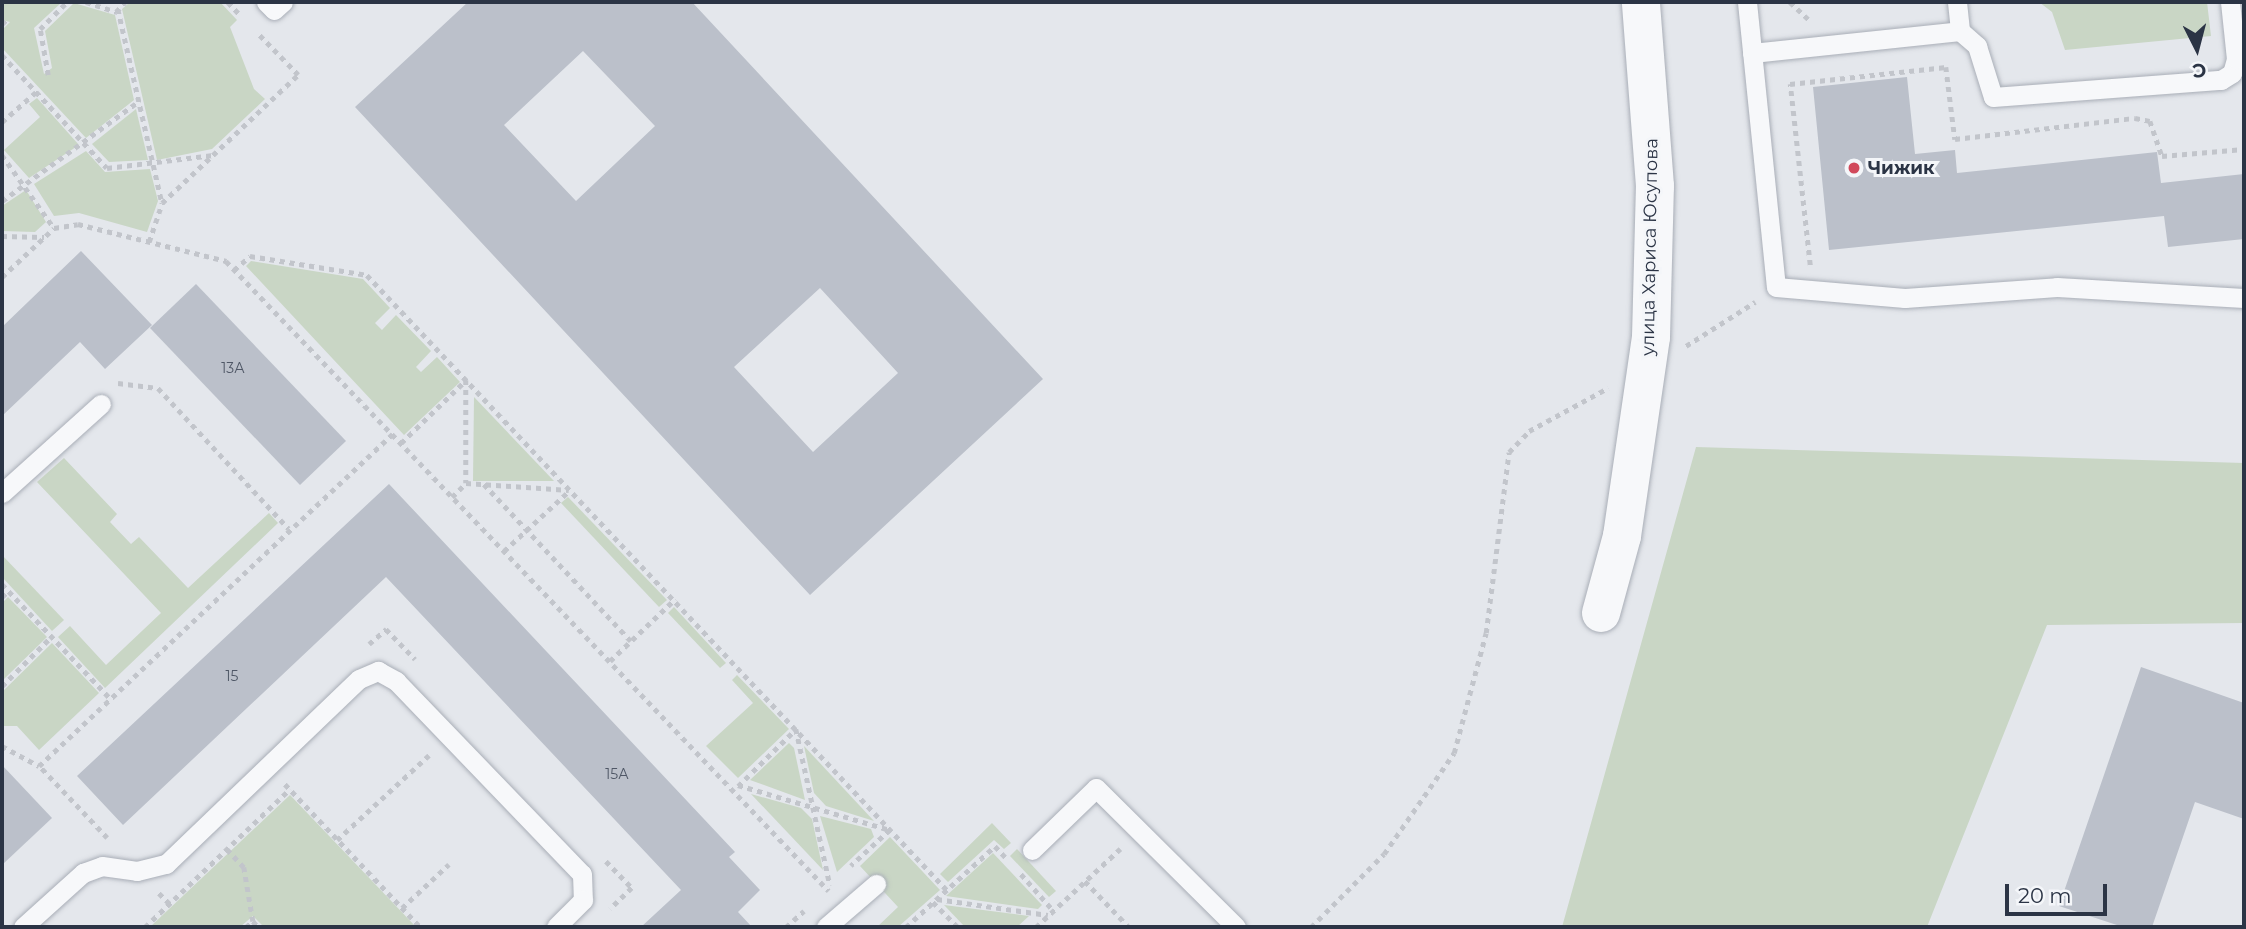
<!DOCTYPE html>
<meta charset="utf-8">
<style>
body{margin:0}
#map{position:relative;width:2246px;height:929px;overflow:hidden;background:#e4e7ec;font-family:Montserrat,sans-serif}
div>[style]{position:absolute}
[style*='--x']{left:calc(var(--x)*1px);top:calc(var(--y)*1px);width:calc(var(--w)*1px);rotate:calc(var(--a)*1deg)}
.green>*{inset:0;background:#c9d6c5}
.building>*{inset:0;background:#bbc0ca}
.path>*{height:4.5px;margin-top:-2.25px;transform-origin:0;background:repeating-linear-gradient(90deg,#c2c5cb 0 5px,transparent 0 10px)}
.roads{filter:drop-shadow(0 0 2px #a9aeb7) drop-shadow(0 0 2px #a9aeb7)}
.lane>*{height:19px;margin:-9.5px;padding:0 9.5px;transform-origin:9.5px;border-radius:9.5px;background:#f7f8fa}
.street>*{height:38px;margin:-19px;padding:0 19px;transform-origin:19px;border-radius:19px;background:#f7f8fa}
.dots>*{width:19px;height:19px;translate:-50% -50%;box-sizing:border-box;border:4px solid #f4f6f9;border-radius:50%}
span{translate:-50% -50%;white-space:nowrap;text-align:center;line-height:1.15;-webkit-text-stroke:6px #f4f6f9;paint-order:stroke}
.number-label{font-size:14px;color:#4f5766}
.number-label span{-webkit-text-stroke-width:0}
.poi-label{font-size:18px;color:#2b3445;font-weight:700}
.left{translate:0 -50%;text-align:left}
.street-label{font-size:18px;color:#2b3445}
.frame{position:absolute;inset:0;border:4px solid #2b3445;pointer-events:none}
.north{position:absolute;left:2162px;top:14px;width:70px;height:70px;-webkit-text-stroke:5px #f4f6f9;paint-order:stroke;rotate:174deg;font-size:19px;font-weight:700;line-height:28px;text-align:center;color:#2b3445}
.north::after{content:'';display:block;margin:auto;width:24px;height:32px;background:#2b3445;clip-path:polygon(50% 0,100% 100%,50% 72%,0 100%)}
.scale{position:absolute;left:2005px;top:884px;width:102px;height:32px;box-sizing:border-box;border:4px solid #2b3445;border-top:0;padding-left:9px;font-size:21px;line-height:24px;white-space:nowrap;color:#2b3445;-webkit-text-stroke:5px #f4f6f9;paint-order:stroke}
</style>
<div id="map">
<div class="green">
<i style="clip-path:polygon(2px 2px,62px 2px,34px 28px,44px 74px,52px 68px,45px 31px,74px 3px,115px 15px,134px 100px,86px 138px,2px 48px,2px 30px,10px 22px,2px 20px)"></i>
<i style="clip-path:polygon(130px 2px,220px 2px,237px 20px,230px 27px,254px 89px,265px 99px,212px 149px,157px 160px,122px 9px)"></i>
<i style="clip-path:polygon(2039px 2px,2207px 2px,2211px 36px,2065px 50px,2052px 12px)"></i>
<i style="clip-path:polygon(37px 98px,79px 145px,29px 178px,4px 150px,40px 117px,29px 104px)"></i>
<i style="clip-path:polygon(136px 109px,148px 160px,109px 162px,92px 144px)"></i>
<i style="clip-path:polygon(86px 151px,105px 172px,150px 169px,158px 201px,147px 232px,79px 213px,54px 216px,34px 184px)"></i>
<i style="clip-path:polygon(26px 190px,46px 222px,35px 232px,2px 231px,2px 206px)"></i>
<i style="clip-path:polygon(251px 261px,363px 279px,390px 308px,375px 323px,382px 330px,396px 315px,431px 351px,416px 367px,421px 372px,437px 357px,460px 382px,404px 435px,246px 266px)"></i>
<i style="clip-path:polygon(474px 397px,554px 481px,473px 481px)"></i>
<i style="clip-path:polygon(1696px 447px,2244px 463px,2244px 623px,2047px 625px,1927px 927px,1562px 927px)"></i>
<i style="clip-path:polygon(64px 458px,117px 514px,110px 522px,131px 544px,139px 537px,188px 588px,269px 513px,278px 523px,105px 688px,58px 637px,70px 626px,106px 665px,161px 613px,37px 482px)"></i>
<i style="clip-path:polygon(568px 497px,667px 600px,659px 607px,561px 503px)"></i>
<i style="clip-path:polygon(2px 555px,64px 620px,52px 631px,2px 577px)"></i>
<i style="clip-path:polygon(8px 597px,47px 637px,2px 681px,2px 603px)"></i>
<i style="clip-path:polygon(674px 607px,726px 663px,720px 668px,668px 613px)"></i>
<i style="clip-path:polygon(52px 643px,99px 693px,39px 750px,17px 726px,2px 726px,2px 692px)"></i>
<i style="clip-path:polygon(737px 675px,789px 729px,738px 778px,706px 746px,753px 703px,732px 680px)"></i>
<i style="clip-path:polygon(789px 743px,794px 748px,805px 800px,750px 780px)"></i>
<i style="clip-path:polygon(804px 746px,874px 821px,826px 806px,814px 793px)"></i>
<i style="clip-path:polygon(751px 794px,801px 808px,812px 819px,823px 870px)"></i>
<i style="clip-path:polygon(290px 795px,416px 927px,264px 927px,253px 916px,240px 927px,150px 927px)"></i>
<i style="clip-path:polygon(820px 816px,871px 829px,874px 837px,837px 872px)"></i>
<i style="clip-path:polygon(992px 823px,1011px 843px,1004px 849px,994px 840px,948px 882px,940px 874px)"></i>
<i style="clip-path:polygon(890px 837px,940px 890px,898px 927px,877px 927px,898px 907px,860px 866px)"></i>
<i style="clip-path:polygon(1017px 849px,1056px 891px,1049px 897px,1010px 856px)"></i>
<i style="clip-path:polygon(993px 853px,1042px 905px,1038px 909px,946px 896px)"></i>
<i style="clip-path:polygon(944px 905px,1029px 916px,1017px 927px,965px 927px)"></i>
</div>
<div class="building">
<i style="clip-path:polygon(evenodd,468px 2px,692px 2px,1043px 379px,810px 595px,355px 107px,468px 2px,583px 51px,655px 126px,576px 201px,504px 125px,583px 51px,468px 2px,820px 288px,898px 373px,813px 452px,734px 367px,820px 288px)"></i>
<i style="clip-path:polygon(1907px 77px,1915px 154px,1955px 150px,1957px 173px,2157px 152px,2161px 183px,2244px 174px,2244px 239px,2168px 247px,2164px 216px,1829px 250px,1813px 87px)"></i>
<i style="clip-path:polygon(81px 251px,152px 325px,105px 369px,80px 342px,2px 416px,2px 327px)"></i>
<i style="clip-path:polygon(196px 284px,346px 441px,300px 485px,150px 328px)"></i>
<i style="clip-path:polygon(389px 484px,735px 852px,729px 857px,760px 890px,738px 912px,752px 927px,641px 927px,681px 890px,386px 577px,123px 825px,77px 776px)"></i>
<i style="clip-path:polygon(2141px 667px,2244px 703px,2244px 819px,2195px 802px,2152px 927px,2123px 927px,2059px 906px)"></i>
<i style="clip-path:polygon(2px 765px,52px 818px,2px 865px)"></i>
</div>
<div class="path">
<i style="--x:86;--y:2;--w:32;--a:18"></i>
<i style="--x:116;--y:12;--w:13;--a:-48"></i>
<i style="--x:228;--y:2;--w:19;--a:47"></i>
<i style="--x:1790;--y:2;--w:25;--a:43"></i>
<i style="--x:118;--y:9;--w:198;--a:77.2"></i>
<i style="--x:2;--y:24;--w:8;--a:-45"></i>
<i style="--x:2;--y:55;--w:154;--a:47.1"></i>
<i style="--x:107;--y:168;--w:107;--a:-7"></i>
<i style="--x:48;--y:75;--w:47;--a:-99.9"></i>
<i style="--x:40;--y:29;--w:38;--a:-45"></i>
<i style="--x:2;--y:122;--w:45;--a:-41.4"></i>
<i style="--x:2;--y:155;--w:90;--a:54.5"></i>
<i style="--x:2;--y:201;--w:170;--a:-36.1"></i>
<i style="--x:2;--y:236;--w:42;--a:1.4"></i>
<i style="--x:149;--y:242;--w:41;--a:-71.6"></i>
<i style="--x:162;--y:203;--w:187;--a:-43.3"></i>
<i style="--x:298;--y:75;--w:59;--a:-134.3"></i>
<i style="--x:1810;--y:265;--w:182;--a:-96.3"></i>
<i style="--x:1790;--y:84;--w:157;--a:-6.2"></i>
<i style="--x:1946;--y:67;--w:73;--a:82.9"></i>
<i style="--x:1955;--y:139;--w:181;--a:-6.7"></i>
<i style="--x:2135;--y:118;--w:15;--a:11"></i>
<i style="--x:2150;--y:121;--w:37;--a:71"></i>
<i style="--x:2162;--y:156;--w:82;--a:-4.9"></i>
<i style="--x:234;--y:270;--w:21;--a:-41"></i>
<i style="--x:250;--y:256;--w:119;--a:9.2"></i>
<i style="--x:367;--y:275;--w:845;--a:46.68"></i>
<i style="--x:2;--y:277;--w:71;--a:-43.3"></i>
<i style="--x:54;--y:228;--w:24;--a:-9"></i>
<i style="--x:78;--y:224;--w:153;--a:14"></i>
<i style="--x:226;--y:261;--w:240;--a:46.2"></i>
<i style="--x:1686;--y:346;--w:82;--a:-32.5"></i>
<i style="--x:118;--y:383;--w:40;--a:7.1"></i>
<i style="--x:158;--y:388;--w:192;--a:47.1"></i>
<i style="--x:401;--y:443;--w:91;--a:-44.1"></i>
<i style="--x:466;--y:380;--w:103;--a:90"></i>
<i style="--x:466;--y:483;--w:103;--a:3.9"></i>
<i style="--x:484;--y:484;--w:215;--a:46.9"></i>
<i style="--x:452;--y:497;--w:20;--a:-45"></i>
<i style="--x:504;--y:551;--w:88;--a:-42.7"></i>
<i style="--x:2;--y:584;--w:156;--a:46.6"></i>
<i style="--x:2;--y:597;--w:8;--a:-45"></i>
<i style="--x:369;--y:644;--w:23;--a:-41"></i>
<i style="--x:386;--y:629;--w:42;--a:46"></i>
<i style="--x:610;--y:661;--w:90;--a:-43.6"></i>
<i style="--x:2;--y:686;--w:69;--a:-45"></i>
<i style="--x:2;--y:746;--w:42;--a:28.4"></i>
<i style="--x:285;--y:784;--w:197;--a:46.6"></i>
<i style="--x:738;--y:785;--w:159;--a:16.5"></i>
<i style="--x:890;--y:830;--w:53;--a:137.3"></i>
<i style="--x:738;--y:786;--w:81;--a:-44.5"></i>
<i style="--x:796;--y:729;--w:160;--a:77.7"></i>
<i style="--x:107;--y:838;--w:99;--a:-133.4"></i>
<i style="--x:39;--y:766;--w:485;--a:-43.2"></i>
<i style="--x:392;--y:434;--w:632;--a:46.28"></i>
<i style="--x:337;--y:840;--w:125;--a:-42.7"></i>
<i style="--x:227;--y:849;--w:25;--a:47"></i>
<i style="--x:244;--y:867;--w:55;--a:80.5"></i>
<i style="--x:606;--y:861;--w:37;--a:46"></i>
<i style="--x:632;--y:888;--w:30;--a:136"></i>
<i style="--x:1021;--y:874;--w:48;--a:48.4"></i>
<i style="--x:1085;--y:881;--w:64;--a:46.3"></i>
<i style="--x:159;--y:893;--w:16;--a:45"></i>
<i style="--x:937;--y:899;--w:112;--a:8.2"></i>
<i style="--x:933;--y:902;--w:35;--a:45"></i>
<i style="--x:402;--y:908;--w:64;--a:-43.1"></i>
<i style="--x:145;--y:927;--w:200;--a:-43.6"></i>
<i style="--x:246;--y:927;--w:9;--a:-41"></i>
<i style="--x:253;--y:921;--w:8;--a:50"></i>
<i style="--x:786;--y:927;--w:24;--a:-42"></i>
<i style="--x:906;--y:927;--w:120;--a:-42.3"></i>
<i style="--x:995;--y:846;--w:16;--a:47"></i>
<i style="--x:1036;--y:927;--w:115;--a:-42.9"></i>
<i style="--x:1311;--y:927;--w:103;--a:-45"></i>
<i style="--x:1384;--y:854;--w:123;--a:-55.3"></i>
<i style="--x:1454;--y:753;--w:124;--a:-75.1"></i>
<i style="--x:1486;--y:633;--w:182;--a:-82.8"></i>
<i style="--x:1509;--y:452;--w:29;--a:-46"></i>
<i style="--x:1529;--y:431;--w:90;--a:-28.6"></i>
</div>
<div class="roads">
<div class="lane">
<i style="--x:266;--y:2;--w:11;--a:45"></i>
<i style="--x:274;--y:10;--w:12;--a:-42"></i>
<i style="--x:1747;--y:2;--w:286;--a:84.2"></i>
<i style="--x:1776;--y:287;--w:129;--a:4.9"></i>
<i style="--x:1905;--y:298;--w:152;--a:-4.1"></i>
<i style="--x:2057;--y:287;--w:187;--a:3.4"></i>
<i style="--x:1957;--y:2;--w:29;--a:84"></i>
<i style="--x:1752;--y:53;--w:209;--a:-6"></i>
<i style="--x:1960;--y:31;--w:23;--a:41"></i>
<i style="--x:1977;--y:46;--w:53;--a:72.6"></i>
<i style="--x:1993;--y:97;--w:229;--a:-4.3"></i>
<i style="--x:2221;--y:80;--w:13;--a:-32"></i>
<i style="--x:2232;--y:73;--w:15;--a:-74"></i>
<i style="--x:2236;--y:59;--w:57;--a:-96"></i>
<i style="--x:2;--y:493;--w:133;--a:-42"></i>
<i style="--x:1032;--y:850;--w:89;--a:-44.1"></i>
<i style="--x:1096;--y:788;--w:197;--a:44.8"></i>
<i style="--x:23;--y:927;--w:81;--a:-42"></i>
<i style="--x:83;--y:873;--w:20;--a:-20"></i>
<i style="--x:102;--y:866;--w:35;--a:8"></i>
<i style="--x:137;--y:871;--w:30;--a:-14"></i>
<i style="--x:166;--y:864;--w:267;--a:-43.8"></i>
<i style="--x:359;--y:679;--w:21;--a:-23"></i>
<i style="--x:378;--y:671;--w:21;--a:29"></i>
<i style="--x:396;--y:681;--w:268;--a:46.1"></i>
<i style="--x:582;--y:874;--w:26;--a:88"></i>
<i style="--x:583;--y:900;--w:38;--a:135"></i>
<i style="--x:826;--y:927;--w:66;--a:-40.7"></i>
</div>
<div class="street">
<i style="--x:1601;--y:613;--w:80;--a:-74.7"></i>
<i style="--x:1622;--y:536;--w:201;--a:-81.7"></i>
<i style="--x:1651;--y:337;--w:151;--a:-88.5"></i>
<i style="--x:1655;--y:186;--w:185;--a:-94.4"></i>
</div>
</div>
<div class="dots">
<i style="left:1854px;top:168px;background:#d1495b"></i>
</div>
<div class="number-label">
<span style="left:233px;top:368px">13А</span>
<span style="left:232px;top:676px">15</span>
<span style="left:617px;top:774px">15А</span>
</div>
<div class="poi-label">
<span class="left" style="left:1868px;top:168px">Чижик</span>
</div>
<div class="street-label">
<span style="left:1650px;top:247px;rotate:-89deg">улица Хариса Юсупова</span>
</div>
<div class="frame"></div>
<div class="north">С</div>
<div class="scale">20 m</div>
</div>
